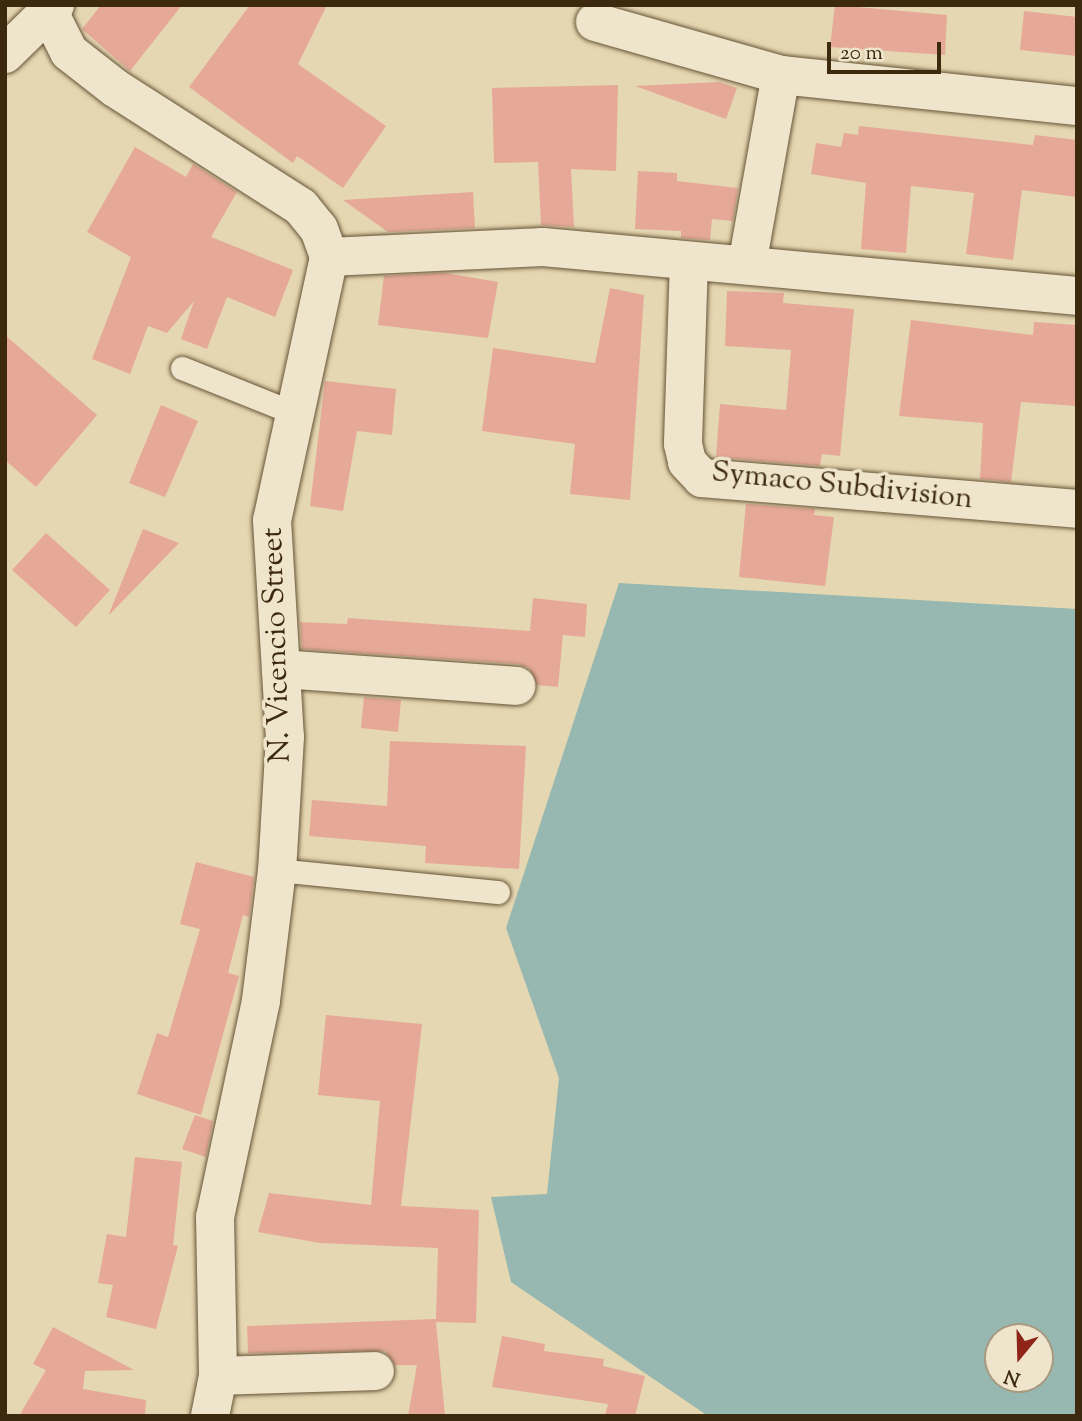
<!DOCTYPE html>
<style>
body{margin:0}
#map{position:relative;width:1082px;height:1421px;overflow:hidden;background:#e5d7b1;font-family:"Sorts Mill Goudy",serif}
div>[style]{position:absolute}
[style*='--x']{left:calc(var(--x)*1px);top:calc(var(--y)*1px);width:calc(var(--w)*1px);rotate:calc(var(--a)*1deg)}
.water>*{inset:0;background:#96b8b1}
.building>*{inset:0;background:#e6a997}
.roads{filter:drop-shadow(0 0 2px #675437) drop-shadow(0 0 2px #675437)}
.lane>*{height:23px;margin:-11.5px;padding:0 11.5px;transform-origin:11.5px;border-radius:11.5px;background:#eee5cc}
.street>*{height:38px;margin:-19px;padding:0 19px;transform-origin:19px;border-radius:19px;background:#eee5cc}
span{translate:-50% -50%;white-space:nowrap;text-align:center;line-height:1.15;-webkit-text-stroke:7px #eee5cc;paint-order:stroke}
.street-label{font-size:30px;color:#3d290e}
.frame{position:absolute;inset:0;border:7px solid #3d290e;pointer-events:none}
.north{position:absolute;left:984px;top:1323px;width:70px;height:70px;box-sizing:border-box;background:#eee5cc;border:2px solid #a79a80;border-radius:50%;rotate:199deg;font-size:19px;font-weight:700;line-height:28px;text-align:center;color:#3d290e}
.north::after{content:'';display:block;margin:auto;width:24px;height:32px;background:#8f2418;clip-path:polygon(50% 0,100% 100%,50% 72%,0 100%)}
.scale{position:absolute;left:827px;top:42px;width:114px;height:32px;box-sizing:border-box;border:4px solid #3d290e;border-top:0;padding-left:9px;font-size:21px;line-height:24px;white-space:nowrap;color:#3d290e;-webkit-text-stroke:5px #eee5cc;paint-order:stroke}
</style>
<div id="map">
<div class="water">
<i style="clip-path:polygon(evenodd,619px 583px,1077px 609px,1077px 1416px,708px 1416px,511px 1282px,491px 1197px,547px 1194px,559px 1078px,506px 928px,619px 583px,998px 1337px,1040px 1337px,1040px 1379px,998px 1379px,998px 1337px)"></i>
</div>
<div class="building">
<i style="clip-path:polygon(101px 5px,182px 5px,130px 71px,82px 29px)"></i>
<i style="clip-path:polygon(250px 5px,327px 5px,298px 64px,386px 126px,343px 188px,297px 156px,293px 163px,189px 87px)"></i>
<i style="clip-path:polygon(835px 5px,947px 15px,945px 55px,830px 47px)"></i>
<i style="clip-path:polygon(1024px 11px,1077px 17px,1077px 56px,1020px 50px)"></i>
<i style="clip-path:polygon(719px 82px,737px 88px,726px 119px,635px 86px)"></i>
<i style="clip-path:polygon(618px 85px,616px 171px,571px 169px,574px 227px,541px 225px,538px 162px,494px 163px,492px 88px)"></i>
<i style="clip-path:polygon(859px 126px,1033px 145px,1035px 135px,1077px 140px,1077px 197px,1022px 190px,1013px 260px,966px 254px,974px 193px,911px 186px,906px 253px,861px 249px,866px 183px,811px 174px,816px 143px,841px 147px,844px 133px,858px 135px)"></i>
<i style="clip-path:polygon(135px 147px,186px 177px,193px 164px,237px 192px,211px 237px,293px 270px,275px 317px,227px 297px,207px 349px,181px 339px,194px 301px,167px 333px,148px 326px,130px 374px,92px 359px,131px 257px,87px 232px)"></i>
<i style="clip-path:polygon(638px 171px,677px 173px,677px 181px,738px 188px,733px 221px,712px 219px,710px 240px,681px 238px,681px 231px,635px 229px)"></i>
<i style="clip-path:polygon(473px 192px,475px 228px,388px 232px,343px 200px)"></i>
<i style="clip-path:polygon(445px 273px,498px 282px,488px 338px,378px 325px,384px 276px)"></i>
<i style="clip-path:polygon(610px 288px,644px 295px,630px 500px,570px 494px,575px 444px,482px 431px,493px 348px,595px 363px)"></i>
<i style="clip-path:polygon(727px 291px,784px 293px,783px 303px,854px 309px,840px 456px,822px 454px,820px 466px,716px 457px,720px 404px,786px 410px,791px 350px,725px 346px)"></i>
<i style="clip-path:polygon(911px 320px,1033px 335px,1034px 322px,1077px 325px,1077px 406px,1021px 402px,1011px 482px,980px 479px,983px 423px,899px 416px)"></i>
<i style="clip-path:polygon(5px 335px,97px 415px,36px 487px,5px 460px)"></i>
<i style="clip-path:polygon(325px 381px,396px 389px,392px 435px,357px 431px,343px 511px,310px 506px)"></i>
<i style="clip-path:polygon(161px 405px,198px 421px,165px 497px,129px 483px)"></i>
<i style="clip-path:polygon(746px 504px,815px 509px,814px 515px,834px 517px,825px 586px,739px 577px)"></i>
<i style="clip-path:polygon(143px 529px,179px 543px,110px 614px,109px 614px)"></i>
<i style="clip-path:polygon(46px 533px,110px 590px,76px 627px,12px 570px)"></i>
<i style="clip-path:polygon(533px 598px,587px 604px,585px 637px,563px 635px,558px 687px,537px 685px,529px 668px,518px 664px,302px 649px,300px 622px,347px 624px,348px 618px,530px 631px)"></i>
<i style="clip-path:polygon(364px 697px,401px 700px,398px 732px,361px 728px)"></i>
<i style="clip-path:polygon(390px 741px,526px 746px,519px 869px,425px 863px,426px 846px,309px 836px,312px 800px,387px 806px)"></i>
<i style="clip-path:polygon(196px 862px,254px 877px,249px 917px,243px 915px,228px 973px,239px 976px,201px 1115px,137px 1094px,157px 1033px,168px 1037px,200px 929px,180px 924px)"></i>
<i style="clip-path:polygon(326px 1015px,422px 1024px,401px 1206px,479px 1210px,476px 1323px,436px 1322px,445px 1416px,408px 1416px,417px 1365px,395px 1365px,385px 1351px,248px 1353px,247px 1326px,436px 1319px,438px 1248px,320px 1243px,258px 1232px,269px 1193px,371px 1205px,380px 1101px,318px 1095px)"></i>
<i style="clip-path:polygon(195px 1115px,213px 1121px,206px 1157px,182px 1149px)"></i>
<i style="clip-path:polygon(135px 1157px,182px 1162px,173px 1245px,178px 1246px,156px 1329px,106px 1317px,113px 1285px,98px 1283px,107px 1234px,126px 1237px)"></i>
<i style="clip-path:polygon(53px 1327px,134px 1370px,85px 1371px,83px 1389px,146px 1400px,145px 1416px,19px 1416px,46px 1370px,33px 1364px)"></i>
<i style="clip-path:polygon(502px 1336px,545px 1344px,544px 1351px,604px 1359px,603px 1366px,645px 1376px,635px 1416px,605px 1416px,608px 1404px,492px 1387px)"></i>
</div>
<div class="roads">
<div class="lane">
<i style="--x:182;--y:368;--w:121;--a:21.9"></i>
<i style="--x:277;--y:870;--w:222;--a:5.7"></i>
</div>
<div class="street">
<i style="--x:49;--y:12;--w:45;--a:63.4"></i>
<i style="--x:69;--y:52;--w:58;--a:38"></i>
<i style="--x:115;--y:88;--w:221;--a:32.6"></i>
<i style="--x:301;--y:207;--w:28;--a:51"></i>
<i style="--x:319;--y:229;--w:30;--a:70"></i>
<i style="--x:329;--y:257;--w:269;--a:102.2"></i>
<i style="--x:272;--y:520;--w:217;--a:86.6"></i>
<i style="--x:285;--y:737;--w:133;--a:93.4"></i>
<i style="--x:277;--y:870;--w:132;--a:97"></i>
<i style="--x:261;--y:1001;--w:221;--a:102"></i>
<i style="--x:215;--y:1217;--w:159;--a:88.9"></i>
<i style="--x:218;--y:1376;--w:41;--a:101.3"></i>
<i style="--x:595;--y:22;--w:193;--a:15.9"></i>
<i style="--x:781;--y:75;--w:298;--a:6"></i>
<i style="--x:5;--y:54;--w:70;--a:-44.4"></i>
<i style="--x:329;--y:257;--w:214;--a:-2.7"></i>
<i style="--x:543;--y:247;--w:536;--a:5.24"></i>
<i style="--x:689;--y:261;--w:183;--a:91.9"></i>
<i style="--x:683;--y:444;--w:18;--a:77"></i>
<i style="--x:687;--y:462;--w:22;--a:47"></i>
<i style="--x:702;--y:478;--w:376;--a:4.7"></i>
<i style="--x:747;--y:265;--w:193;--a:-79.9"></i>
<i style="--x:281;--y:669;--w:236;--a:4.1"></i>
<i style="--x:218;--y:1376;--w:157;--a:-1.8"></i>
</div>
</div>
<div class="street-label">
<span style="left:842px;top:487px;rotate:6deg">Symaco Subdivision</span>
<span style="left:278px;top:645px;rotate:-92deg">N. Vicencio Street</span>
</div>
<div class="frame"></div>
<div class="north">N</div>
<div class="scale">20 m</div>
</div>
